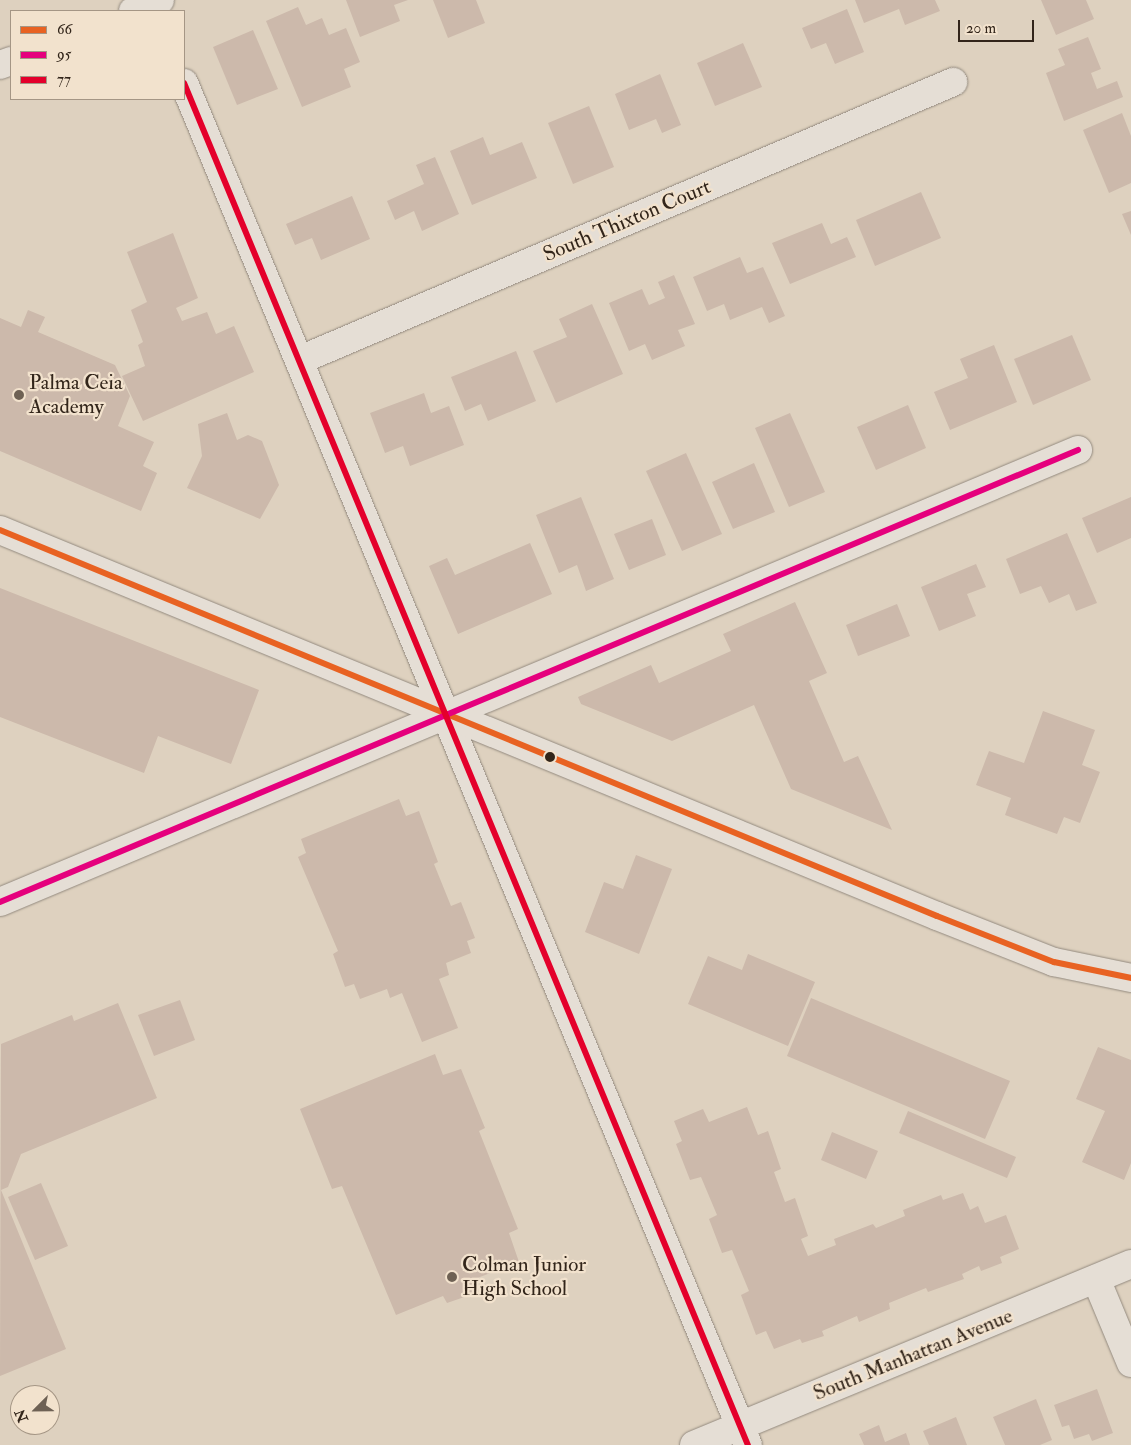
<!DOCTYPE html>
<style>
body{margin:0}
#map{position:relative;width:1131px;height:1445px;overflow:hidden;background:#ded1bf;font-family:"IM FELL Double Pica",serif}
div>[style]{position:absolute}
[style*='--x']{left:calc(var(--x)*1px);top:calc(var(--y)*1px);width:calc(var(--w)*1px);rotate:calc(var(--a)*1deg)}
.building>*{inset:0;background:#ccb9ab}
.roads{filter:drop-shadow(0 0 1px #938a7f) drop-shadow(0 0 1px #938a7f)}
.street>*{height:28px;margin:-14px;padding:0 14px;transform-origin:14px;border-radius:14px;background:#e5ded5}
.secondary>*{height:28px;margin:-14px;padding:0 14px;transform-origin:14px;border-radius:14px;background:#e5ded5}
.bus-1>*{height:6px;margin:-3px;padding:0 3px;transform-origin:3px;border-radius:3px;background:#e86222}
.bus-2>*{height:6px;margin:-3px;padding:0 3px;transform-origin:3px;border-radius:3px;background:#e5007d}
.bus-3>*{height:6px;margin:-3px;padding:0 3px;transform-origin:3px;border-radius:3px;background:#e4002b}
.dots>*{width:14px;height:14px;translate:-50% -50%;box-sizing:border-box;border:2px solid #f2e2cd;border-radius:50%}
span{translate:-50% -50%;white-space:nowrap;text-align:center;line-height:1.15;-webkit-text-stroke:4.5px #f2e2cd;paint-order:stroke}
.street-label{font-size:21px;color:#32251a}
.poi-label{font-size:21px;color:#32251a}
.left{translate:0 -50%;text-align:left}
.legend{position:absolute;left:10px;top:10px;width:175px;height:90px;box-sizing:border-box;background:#f2e2cd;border:1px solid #a59685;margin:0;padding:6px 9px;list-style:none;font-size:15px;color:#32251a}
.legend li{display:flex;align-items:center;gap:10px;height:25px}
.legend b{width:25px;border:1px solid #a59685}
.north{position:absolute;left:10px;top:1385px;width:50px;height:50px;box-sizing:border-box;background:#f2e2cd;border:1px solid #a59685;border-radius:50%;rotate:247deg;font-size:14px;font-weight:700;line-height:20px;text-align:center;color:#32251a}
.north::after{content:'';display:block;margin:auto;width:18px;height:22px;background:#6e6154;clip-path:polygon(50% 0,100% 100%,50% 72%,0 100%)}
.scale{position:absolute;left:958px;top:20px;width:76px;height:22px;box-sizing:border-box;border:2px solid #32251a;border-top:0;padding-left:6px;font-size:15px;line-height:18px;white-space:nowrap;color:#32251a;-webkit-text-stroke:4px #f2e2cd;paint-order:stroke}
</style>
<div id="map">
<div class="building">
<i style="clip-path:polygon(346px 0,408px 0,394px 5px,400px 21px,360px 37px)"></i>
<i style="clip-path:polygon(433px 0,476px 0,485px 23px,448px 38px)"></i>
<i style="clip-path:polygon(855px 0,935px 0,940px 11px,905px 25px,899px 9px,864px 23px)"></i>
<i style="clip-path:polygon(1041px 0,1086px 0,1094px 19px,1056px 35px)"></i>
<i style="clip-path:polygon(298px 7px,306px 25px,322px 18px,329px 35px,346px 28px,360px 62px,344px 69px,351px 87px,302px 107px,266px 21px)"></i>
<i style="clip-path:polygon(847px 9px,864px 52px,835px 64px,826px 43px,811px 49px,802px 28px)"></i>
<i style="clip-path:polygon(253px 30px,278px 89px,237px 105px,213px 47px)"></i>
<i style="clip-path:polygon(1088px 37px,1101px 69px,1091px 73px,1097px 89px,1117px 81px,1123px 97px,1064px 121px,1046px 73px,1065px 65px,1058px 49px)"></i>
<i style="clip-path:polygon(743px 43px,762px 87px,715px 106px,697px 63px)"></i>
<i style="clip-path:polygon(660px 74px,681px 125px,662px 133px,656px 119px,629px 130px,615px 94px)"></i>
<i style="clip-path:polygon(589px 106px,614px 167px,573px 184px,548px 123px)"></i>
<i style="clip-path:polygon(1122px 113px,1131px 136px,1131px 183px,1109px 193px,1083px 130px)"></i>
<i style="clip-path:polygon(483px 137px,490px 155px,522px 142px,537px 178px,472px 205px,450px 151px)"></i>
<i style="clip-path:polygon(435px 157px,459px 214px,422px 231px,414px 211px,395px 220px,387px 201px,424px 184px,416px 165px)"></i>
<i style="clip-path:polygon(921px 192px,941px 238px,875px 266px,856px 220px)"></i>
<i style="clip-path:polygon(352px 196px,370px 239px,321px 260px,312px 238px,295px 245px,286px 224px)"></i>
<i style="clip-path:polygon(1131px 211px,1131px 235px,1122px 214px)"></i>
<i style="clip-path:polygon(822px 223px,831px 244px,847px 237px,856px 257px,790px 284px,772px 243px)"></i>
<i style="clip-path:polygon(173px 233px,198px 298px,176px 308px,182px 321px,207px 312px,216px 334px,234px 326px,254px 372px,143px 421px,122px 376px,145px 366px,138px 345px,143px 342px,131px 310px,147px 302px,127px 252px)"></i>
<i style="clip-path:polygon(740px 257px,747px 273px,763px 267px,785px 316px,769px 323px,762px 307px,730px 320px,724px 304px,707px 311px,693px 277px)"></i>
<i style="clip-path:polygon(674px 275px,695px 324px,678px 330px,685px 346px,652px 360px,645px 344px,629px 351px,609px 303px,642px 289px,649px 305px,665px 298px,658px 282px)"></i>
<i style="clip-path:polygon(592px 304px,623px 374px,556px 403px,533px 351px,567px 337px,559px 319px)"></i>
<i style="clip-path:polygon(28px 310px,45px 317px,38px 332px,115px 365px,130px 396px,118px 426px,154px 442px,143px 466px,157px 473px,141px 511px,0 451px,0 318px,21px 327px)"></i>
<i style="clip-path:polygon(1072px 335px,1091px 380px,1033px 405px,1014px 359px)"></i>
<i style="clip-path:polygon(994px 345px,1017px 402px,950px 430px,934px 392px,968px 378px,960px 359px)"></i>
<i style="clip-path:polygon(516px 351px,536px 401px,488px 421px,481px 404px,465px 411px,451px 377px)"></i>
<i style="clip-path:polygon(424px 393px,431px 413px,449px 406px,464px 445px,410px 466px,403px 446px,385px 453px,370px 413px)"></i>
<i style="clip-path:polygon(908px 405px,926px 448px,876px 470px,857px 427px)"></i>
<i style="clip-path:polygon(227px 413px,237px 440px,248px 435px,262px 441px,279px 485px,260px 519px,187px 488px,202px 456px,198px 424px)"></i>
<i style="clip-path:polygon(790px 413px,825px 492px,789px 507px,755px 428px)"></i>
<i style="clip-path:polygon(686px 453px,722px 534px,682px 551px,646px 471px)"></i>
<i style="clip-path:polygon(754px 463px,775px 512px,733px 529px,712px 482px)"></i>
<i style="clip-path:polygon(581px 497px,614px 579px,586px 591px,577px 565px,559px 573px,536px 515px)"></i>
<i style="clip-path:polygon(1131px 497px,1131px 538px,1097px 553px,1082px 518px)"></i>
<i style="clip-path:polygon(652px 519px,666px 555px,629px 570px,614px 534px)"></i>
<i style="clip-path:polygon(1067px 533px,1097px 603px,1076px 611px,1069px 594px,1049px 603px,1041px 586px,1020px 594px,1006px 559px)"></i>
<i style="clip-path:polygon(530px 543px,552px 594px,458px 634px,429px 566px,447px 558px,455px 575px)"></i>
<i style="clip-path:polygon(976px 564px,986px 587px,967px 594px,976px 616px,939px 631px,921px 587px)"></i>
<i style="clip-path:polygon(0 588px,259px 690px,231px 764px,158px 736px,144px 773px,0 717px)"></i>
<i style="clip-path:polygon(795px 602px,827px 673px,809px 681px,844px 762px,858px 756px,892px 830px,791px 789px,754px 705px,672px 741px,581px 704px,578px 697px,651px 665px,659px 683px,731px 651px,723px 634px)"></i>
<i style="clip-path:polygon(897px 604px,910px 636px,858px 656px,846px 625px)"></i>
<i style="clip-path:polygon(1043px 711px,1095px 730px,1082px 765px,1100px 772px,1080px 823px,1064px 817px,1057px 834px,1005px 815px,1011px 798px,976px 785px,989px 751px,1024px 763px)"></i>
<i style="clip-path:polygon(399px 799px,406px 816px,419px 811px,438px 862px,434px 864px,451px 906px,461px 902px,475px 938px,467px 941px,471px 953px,446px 963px,449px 975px,439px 979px,458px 1028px,422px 1042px,402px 993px,390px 998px,387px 989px,360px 999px,354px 984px,345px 987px,333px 954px,338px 951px,298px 857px,306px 853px,301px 839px)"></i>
<i style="clip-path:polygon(636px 855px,672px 869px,639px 954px,585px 932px,604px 882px,623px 889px)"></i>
<i style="clip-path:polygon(748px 954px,815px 982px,788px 1046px,688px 1004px,708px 956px,742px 970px)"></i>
<i style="clip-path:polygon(811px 998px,1010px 1081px,985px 1139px,787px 1056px)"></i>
<i style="clip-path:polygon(180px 1000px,195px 1040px,154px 1056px,138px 1015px)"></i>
<i style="clip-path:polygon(118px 1003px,157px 1098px,21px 1154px,8px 1187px,1px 1190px,66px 1349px,0 1376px,1px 1044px,72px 1015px,74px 1021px)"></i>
<i style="clip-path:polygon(1098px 1047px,1131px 1060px,1131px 1163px,1124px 1180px,1082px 1162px,1105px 1111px,1076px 1099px)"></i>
<i style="clip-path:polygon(435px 1054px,443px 1075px,461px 1069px,485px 1128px,479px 1131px,518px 1229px,509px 1233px,519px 1262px,472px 1280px,476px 1293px,447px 1303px,443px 1296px,396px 1315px,342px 1186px,332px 1189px,300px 1109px)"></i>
<i style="clip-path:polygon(747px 1107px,758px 1135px,768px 1131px,781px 1169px,774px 1172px,785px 1202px,795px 1198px,808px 1236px,801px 1239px,808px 1256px,836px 1245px,834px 1239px,873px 1224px,876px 1228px,905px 1216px,903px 1210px,941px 1195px,943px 1200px,963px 1193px,970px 1210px,978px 1206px,985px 1223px,1006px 1215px,1019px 1249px,1000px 1257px,1002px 1263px,981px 1271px,979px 1266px,962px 1274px,964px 1279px,928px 1292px,926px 1288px,889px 1303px,890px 1309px,859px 1322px,857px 1316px,822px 1331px,824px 1336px,802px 1343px,800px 1339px,774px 1349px,766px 1331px,756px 1335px,741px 1295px,749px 1291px,732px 1250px,722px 1253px,709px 1219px,717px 1215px,701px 1177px,690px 1180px,676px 1144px,682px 1141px,674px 1121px,703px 1109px,709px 1122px)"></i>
<i style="clip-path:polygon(908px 1111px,1016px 1157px,1007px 1178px,899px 1133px)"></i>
<i style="clip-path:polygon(832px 1132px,878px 1151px,866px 1179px,821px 1160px)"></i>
<i style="clip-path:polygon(41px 1183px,68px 1246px,35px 1260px,8px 1197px)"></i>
<i style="clip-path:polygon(1097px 1389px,1113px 1433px,1092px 1441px,1089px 1434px,1074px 1439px,1069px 1425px,1062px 1427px,1054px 1405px)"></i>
<i style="clip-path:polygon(1036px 1399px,1052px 1440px,1040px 1445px,1005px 1445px,993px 1417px)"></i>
<i style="clip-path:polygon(956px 1417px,967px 1445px,929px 1445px,923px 1431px)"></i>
<i style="clip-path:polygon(879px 1425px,885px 1442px,906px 1433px,910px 1445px,864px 1445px,859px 1434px)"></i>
</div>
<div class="roads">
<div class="street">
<i style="--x:184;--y:83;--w:1474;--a:67.51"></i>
<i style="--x:300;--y:360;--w:710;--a:-23.06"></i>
<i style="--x:0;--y:902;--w:1169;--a:-22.75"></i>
<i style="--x:1096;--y:1279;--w:91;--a:67.4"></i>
<i style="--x:694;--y:1445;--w:473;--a:-22.5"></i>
</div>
<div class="secondary">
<i style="--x:133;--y:11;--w:29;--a:-22"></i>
<i style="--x:0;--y:65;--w:12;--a:-20"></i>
<i style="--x:0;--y:530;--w:1013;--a:22.39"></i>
<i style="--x:937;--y:916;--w:126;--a:21.5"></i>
<i style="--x:1054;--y:962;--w:79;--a:11.7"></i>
</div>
</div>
<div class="bus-1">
<i style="--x:0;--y:530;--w:1013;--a:22.39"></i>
<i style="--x:937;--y:916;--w:126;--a:21.5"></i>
<i style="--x:1054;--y:962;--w:79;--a:11.7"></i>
</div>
<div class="bus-2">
<i style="--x:0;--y:902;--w:1169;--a:-22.75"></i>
</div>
<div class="bus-3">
<i style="--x:184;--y:83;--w:1474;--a:67.51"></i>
</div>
<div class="dots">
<i style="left:19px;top:395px;background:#6e6154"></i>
<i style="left:550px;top:757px;background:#32251a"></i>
<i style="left:452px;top:1277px;background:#6e6154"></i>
</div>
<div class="street-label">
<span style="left:627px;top:221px;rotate:-23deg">South Thixton Court</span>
<span style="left:913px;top:1355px;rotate:-22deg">South Manhattan Avenue</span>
</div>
<div class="poi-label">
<span class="left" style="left:29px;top:395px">Palma Ceia<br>Academy</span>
<span class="left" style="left:462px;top:1277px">Colman Junior<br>High School</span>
</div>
<ul class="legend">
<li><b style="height:6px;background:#e86222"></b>66</li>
<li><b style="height:6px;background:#e5007d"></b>95</li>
<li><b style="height:6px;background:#e4002b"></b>77</li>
</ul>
<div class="north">N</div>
<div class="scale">20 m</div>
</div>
